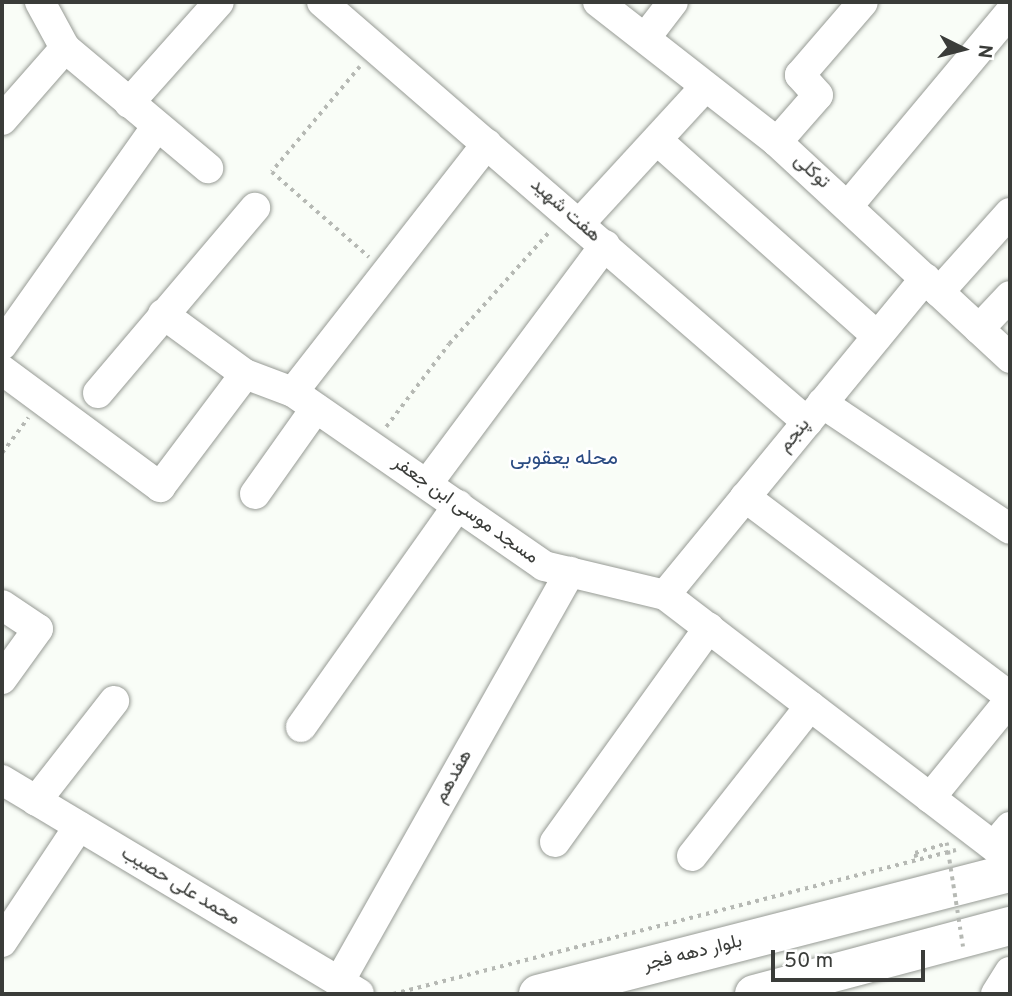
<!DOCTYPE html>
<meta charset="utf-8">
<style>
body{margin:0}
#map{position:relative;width:1012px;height:996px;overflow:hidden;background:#f9fdf7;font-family:Overpass,Vazirmatn,sans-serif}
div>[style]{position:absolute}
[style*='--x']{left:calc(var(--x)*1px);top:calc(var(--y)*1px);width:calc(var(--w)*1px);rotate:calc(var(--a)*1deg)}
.path>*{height:3.5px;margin-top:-1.75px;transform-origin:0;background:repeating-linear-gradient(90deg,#b6b9b4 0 3.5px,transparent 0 8.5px)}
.roads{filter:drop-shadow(0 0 2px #979b95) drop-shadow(0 0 2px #979b95)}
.minor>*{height:30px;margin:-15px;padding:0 15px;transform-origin:15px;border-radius:15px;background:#fff}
.major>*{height:38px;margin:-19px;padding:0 19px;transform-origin:19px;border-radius:19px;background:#fff}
.path-bridge>*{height:3.5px;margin-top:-1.75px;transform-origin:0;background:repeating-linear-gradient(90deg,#b6b9b4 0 3.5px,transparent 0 8.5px)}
span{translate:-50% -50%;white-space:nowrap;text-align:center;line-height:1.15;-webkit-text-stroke:5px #fff;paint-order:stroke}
.street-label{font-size:19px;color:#3a3c39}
.neighbourhood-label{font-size:21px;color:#2a4b82}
.frame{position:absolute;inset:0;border:4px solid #3a3c39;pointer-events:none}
.north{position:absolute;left:928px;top:14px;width:70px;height:70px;-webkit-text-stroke:5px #fff;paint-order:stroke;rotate:96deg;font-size:19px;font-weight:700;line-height:28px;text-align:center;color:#3a3c39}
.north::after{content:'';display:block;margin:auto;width:24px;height:32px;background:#3a3c39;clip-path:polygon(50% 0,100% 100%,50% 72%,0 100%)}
.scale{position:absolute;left:771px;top:950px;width:154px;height:32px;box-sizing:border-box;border:4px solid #3a3c39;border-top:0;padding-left:9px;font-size:21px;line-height:24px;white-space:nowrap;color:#3a3c39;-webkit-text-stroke:5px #fff;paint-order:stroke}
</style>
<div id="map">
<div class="path">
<i style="--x:360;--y:67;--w:137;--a:130"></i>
<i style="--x:272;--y:172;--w:129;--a:41.2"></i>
<i style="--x:386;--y:427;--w:104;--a:-52.8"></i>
<i style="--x:449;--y:344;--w:150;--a:-48.2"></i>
<i style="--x:2;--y:453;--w:44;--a:-53.4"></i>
<i style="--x:916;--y:858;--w:5;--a:-101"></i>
<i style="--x:915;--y:853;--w:34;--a:-17"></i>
<i style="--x:393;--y:994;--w:581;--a:-14.35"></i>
</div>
<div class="roads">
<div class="minor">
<i style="--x:40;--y:2;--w:52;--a:61.5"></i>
<i style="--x:65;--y:48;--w:187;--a:40"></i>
<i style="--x:322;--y:2;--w:642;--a:40.89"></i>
<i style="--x:598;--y:2;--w:227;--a:38"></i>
<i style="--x:777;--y:142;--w:318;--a:42.8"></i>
<i style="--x:646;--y:37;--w:44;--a:-52.4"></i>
<i style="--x:129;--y:103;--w:135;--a:-48.3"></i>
<i style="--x:2;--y:120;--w:96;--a:-48.8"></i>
<i style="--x:657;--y:140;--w:295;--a:41.7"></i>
<i style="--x:777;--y:142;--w:62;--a:-48.9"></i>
<i style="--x:818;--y:95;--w:27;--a:-132"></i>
<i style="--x:800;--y:75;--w:96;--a:-49.2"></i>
<i style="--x:848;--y:206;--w:253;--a:-50.1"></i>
<i style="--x:579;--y:224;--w:186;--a:-47.4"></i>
<i style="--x:939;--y:292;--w:106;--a:-48.1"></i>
<i style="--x:163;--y:314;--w:102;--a:36.2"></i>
<i style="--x:245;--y:374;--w:51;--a:20.6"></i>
<i style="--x:293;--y:392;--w:305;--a:34.7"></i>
<i style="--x:544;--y:566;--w:124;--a:13.5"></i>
<i style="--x:665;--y:595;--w:434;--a:37.4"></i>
<i style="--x:979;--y:329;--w:45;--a:-46.8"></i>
<i style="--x:2;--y:345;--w:268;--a:-54.7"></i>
<i style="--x:2;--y:370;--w:197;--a:36.5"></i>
<i style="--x:160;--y:487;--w:141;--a:-53"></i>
<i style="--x:293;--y:392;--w:315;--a:-52"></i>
<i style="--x:98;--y:393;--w:243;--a:-49.7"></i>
<i style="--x:822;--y:403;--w:226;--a:33.8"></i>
<i style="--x:427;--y:484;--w:298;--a:-53.3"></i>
<i style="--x:255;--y:494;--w:105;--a:-54.7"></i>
<i style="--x:745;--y:497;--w:332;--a:37"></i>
<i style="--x:665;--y:595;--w:410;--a:-50.6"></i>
<i style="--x:2;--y:605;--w:43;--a:33.7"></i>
<i style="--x:38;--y:629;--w:62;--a:125.8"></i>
<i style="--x:301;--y:727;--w:272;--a:-54.7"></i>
<i style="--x:2;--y:780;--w:416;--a:30.9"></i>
<i style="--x:930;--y:798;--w:127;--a:-50.8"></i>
<i style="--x:36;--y:801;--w:127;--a:-52"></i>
<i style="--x:555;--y:842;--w:264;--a:-54.3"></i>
<i style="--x:994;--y:846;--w:25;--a:-50"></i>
<i style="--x:692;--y:856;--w:191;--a:-51.8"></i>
<i style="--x:2;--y:942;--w:139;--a:-56.4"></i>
<i style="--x:339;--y:982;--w:471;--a:-60.6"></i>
<i style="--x:996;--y:994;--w:26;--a:-58"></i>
</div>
<div class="major">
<i style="--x:538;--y:994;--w:487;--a:-14.4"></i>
<i style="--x:754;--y:994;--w:265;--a:-14.9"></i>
</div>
</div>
<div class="path-bridge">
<i style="--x:947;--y:843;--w:110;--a:81.1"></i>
</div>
<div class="street-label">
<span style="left:811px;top:172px;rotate:42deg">توکلی</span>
<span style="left:565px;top:211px;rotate:41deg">هفت شهید</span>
<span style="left:795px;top:436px;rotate:-51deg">پنجم</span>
<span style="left:465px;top:511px;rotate:35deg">مسجد موسی ابن جعفر</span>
<span style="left:454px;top:777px;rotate:-61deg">هفدهم</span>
<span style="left:180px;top:887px;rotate:31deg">محمد علی حصیب</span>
<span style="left:693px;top:954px;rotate:-14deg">بلوار دهه فجر</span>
</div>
<div class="neighbourhood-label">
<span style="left:564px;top:459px">محله یعقوبی</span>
</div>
<div class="frame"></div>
<div class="north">N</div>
<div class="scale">50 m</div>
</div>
